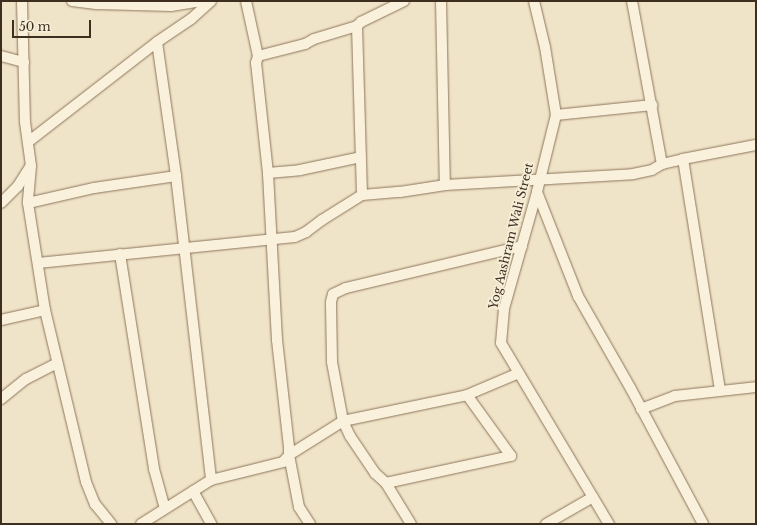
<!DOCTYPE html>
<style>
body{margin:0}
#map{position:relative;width:757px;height:525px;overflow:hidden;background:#f0e4c8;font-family:"Libre Baskerville",serif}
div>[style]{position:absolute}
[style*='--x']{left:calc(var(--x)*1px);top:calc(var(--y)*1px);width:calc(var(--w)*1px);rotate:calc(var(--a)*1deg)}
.roads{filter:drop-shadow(0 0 1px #8d765c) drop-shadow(0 0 1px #8d765c)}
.minor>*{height:10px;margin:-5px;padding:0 5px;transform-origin:5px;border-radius:5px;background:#faf1dc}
span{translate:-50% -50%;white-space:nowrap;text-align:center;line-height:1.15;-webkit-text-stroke:3.5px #f7eed8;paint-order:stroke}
.street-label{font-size:12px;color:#3d2e20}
.frame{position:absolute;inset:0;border:2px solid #3d2e20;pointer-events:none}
.scale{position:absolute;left:12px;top:20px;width:79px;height:18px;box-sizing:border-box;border:2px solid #3d2e20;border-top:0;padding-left:5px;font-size:12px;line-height:14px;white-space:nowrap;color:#3d2e20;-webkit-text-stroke:3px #f7eed8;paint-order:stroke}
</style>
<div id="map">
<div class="roads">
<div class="minor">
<i style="--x:22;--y:1;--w:121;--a:88.6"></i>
<i style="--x:25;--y:122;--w:44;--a:82.2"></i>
<i style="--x:31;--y:166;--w:37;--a:95"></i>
<i style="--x:28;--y:203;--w:108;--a:81"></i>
<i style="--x:45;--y:310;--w:177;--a:76.6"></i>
<i style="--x:86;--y:482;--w:24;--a:68"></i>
<i style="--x:95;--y:504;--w:26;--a:51"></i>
<i style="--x:72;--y:1;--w:26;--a:7"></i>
<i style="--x:98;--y:4;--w:73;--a:1.6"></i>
<i style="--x:171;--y:6;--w:31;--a:-9"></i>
<i style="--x:246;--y:1;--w:56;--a:77.7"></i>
<i style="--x:441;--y:1;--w:184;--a:88.8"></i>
<i style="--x:534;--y:1;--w:47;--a:76.6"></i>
<i style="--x:545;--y:47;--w:69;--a:80.8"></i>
<i style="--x:556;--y:115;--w:79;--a:103.9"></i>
<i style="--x:537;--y:192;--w:122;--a:105.8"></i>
<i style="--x:504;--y:309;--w:34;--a:95"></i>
<i style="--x:501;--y:343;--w:211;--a:59.2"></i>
<i style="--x:632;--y:1;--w:166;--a:79.6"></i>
<i style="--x:357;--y:26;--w:169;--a:88.3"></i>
<i style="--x:157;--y:42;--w:135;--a:81.9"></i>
<i style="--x:176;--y:176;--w:306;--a:83.4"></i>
<i style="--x:1;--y:56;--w:24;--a:15"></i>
<i style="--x:556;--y:115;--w:97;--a:-5.9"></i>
<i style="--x:28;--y:142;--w:163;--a:-37.8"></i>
<i style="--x:157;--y:42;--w:41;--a:-34.1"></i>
<i style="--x:191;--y:19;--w:27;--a:-42"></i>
<i style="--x:683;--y:159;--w:234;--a:80.9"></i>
<i style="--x:268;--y:173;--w:32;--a:-5"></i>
<i style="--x:300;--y:170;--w:62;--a:-12"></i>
<i style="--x:537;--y:192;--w:112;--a:68.5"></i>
<i style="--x:578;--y:296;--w:107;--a:60.3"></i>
<i style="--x:631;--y:389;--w:153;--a:61.9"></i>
<i style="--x:1;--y:203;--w:24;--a:-45"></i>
<i style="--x:18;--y:186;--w:22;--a:-58"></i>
<i style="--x:28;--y:203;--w:68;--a:-12.8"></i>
<i style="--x:94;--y:188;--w:83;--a:-8.3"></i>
<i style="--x:120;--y:254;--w:218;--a:81"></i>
<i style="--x:154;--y:469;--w:41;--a:74.6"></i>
<i style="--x:38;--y:263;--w:258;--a:-5.8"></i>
<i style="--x:295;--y:237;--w:12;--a:-24"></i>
<i style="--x:306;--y:232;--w:20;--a:-37"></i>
<i style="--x:322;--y:220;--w:47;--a:-32"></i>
<i style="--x:362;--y:195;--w:38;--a:-5"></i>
<i style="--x:400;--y:192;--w:46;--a:-8.8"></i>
<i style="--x:445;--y:185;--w:188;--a:-3.3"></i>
<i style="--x:633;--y:174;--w:19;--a:-12"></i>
<i style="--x:652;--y:170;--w:12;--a:-31"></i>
<i style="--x:662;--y:164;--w:22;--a:-13"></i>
<i style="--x:683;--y:159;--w:74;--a:-10.9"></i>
<i style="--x:1;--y:320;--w:45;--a:-12.8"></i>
<i style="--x:1;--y:399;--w:32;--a:-39"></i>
<i style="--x:26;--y:379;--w:35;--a:-27"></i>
<i style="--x:641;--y:409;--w:36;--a:-21"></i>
<i style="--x:675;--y:396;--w:81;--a:-6.3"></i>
<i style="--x:386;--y:483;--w:128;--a:-12.2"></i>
<i style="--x:511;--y:456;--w:75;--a:-125.8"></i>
<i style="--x:193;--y:491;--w:38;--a:61"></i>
<i style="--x:141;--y:524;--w:83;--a:-32.2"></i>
<i style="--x:211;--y:480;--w:74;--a:-14"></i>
<i style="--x:283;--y:462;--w:9;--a:-49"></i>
<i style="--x:289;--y:455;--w:64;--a:-32.2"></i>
<i style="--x:343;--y:421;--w:127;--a:-11.8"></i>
<i style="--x:467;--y:395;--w:56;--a:-22.9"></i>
<i style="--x:310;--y:524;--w:20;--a:-123"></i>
<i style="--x:299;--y:507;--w:53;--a:-100.9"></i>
<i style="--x:289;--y:455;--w:8;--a:-90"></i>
<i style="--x:289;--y:447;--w:108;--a:-96.4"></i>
<i style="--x:277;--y:340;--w:167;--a:-93.1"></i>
<i style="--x:268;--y:173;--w:111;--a:-96.2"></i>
<i style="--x:256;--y:63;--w:7;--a:-74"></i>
<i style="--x:258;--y:56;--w:49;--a:-14.3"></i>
<i style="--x:305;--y:44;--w:10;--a:-29"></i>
<i style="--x:314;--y:39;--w:45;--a:-16.8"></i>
<i style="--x:357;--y:26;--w:6;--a:-45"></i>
<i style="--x:361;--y:22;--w:48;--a:-26"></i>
<i style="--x:411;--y:524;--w:48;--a:-121.4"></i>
<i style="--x:386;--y:483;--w:15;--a:-138"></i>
<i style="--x:375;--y:473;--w:45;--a:-124"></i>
<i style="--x:350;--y:436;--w:17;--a:-115"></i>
<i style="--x:343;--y:421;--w:60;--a:-100.6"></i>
<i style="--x:332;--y:362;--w:60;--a:-91"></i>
<i style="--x:331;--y:302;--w:8;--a:-76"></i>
<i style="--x:333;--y:294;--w:14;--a:-25"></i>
<i style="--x:346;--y:288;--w:181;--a:-13.4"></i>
<i style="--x:546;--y:524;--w:54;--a:-29.9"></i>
</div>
</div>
<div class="street-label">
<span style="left:511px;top:236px;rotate:-76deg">Yog Aashram Wali Street</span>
</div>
<div class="frame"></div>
<div class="scale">50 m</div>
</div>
